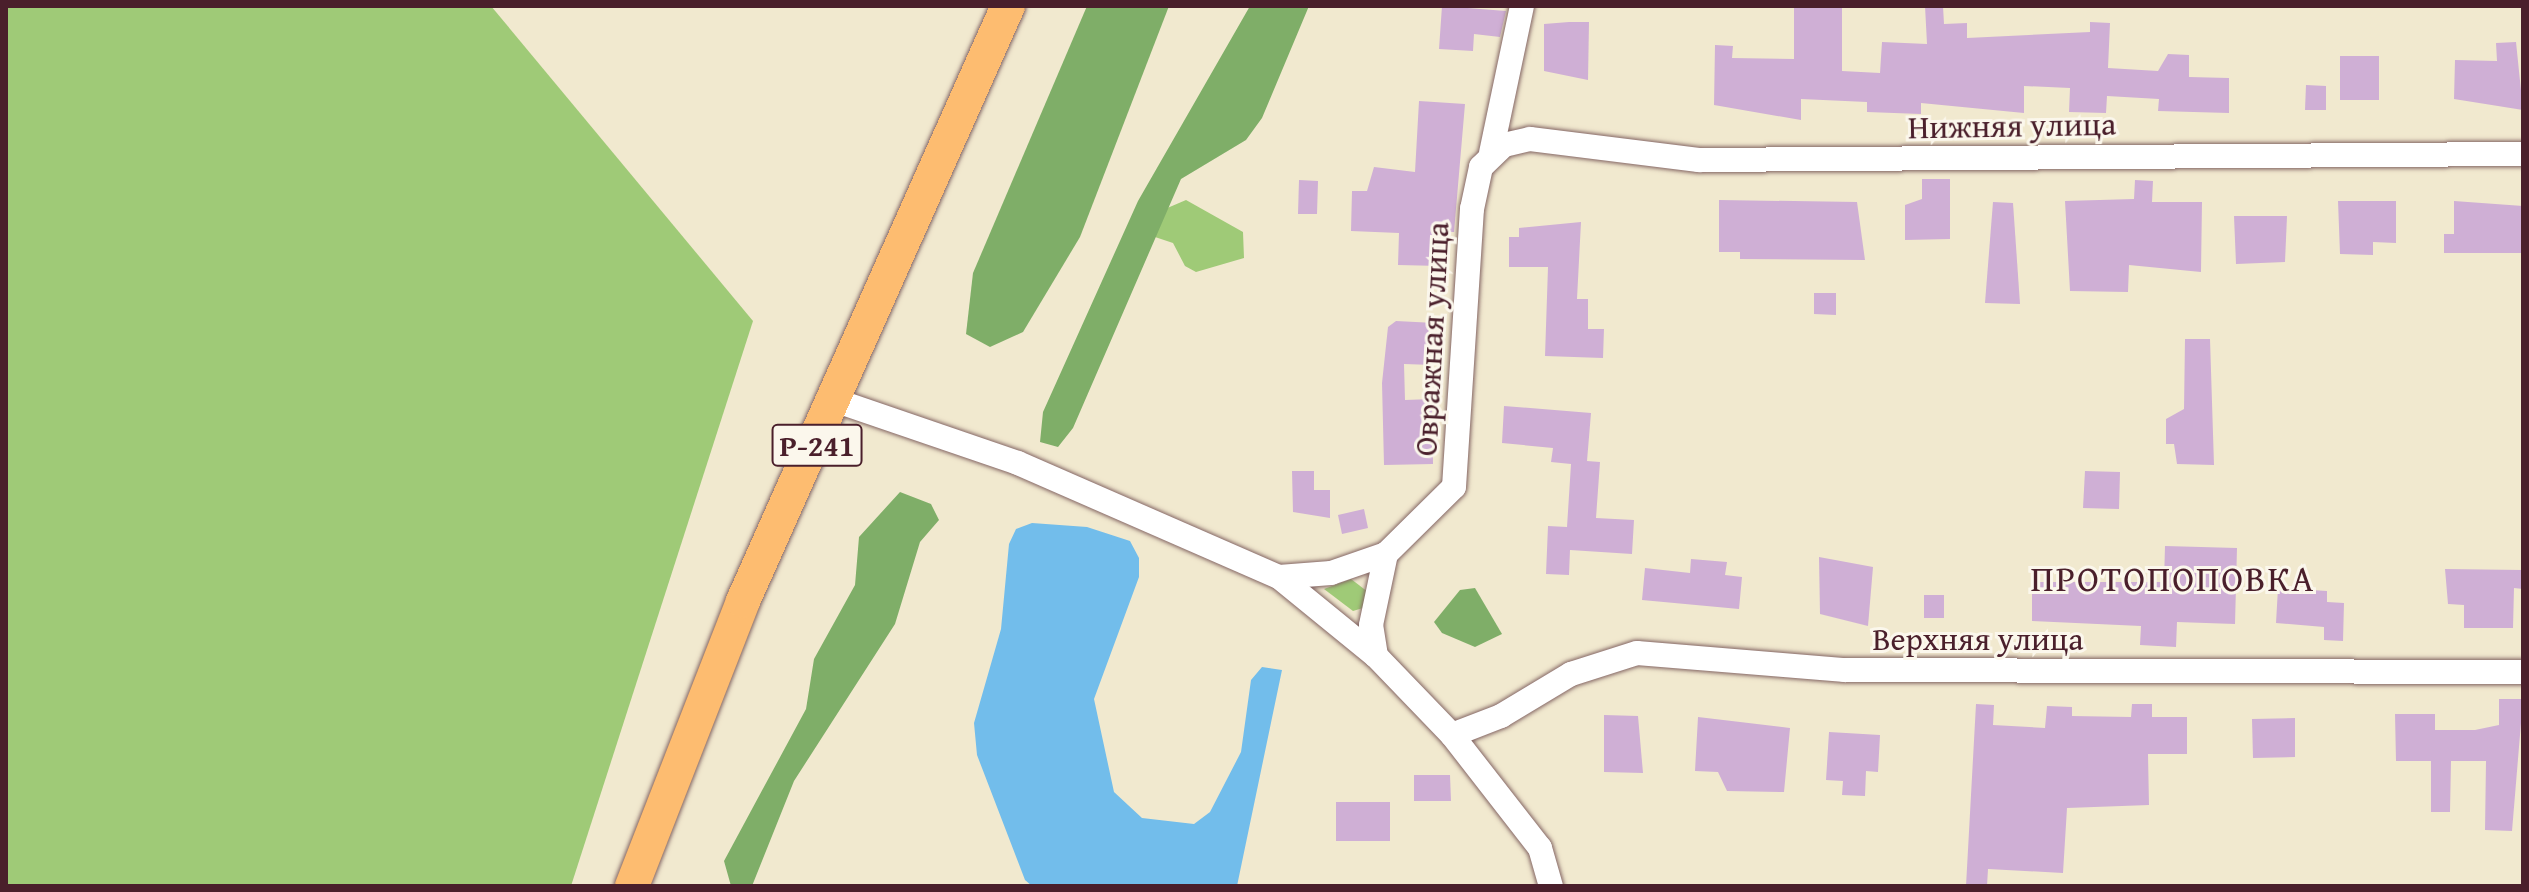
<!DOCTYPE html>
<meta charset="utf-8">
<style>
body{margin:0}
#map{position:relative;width:2529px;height:892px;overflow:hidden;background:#f1e9cf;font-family:"Gentium Book Plus",serif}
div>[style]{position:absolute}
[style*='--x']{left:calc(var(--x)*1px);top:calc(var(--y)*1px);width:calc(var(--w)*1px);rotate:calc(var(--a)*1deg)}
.green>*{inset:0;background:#9fca77}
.forest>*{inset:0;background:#7fae68}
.water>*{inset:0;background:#72bdeb}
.building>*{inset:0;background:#cfafd5}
.roads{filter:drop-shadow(0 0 2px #846664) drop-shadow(0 0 2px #846664)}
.minor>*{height:24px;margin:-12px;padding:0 12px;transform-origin:12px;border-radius:12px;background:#fff}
.highway>*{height:34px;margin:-17px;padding:0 17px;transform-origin:17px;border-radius:17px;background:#fdbc70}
span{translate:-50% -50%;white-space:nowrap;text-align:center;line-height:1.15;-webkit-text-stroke:6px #fbf7ec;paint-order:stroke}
.shield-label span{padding:2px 6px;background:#fbf7ec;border:2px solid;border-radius:6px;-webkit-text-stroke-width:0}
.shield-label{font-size:30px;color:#4a1f2b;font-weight:700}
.street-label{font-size:32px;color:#4a1f2b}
.quarter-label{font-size:36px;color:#4a1f2b;letter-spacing:2px}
.frame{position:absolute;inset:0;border:8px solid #4a1f2b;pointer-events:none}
</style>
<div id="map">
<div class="green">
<i style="clip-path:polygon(6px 6px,491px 6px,753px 321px,571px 886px,6px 886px)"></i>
<i style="clip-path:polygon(1186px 200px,1243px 232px,1244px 258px,1196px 272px,1185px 266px,1173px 243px,1155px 237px,1165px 209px)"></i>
<i style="clip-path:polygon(1351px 579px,1368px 592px,1363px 608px,1353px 611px,1324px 589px)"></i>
</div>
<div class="forest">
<i style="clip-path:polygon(1087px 6px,1169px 6px,1080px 237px,1023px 332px,990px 347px,966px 334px,973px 273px)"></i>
<i style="clip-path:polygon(1250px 6px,1309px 6px,1262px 118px,1246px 140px,1181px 179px,1073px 428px,1058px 447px,1040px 442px,1043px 412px,1138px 201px)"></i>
<i style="clip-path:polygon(900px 492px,931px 504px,939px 520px,920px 542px,895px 624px,794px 781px,752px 886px,731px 886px,724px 861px,806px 709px,814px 659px,855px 585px,859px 537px)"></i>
<i style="clip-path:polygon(1475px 588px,1502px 634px,1475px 647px,1442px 633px,1434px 622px,1460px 590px)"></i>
</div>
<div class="water">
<i style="clip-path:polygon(1032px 523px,1087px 527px,1130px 541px,1139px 558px,1139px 577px,1094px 699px,1114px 792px,1142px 818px,1194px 824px,1210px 812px,1241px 752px,1251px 680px,1262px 667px,1282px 670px,1237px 886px,1032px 886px,1025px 880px,977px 755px,974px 723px,1001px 629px,1009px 544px,1016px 529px)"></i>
</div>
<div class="building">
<i style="clip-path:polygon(1442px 6px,1506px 11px,1500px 37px,1474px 34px,1473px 51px,1439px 49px)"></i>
<i style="clip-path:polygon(1794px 6px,1842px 6px,1842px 71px,1880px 73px,1882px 42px,1927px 44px,1925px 6px,1943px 6px,1944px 24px,1967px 23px,1967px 38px,2090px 32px,2090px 22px,2110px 23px,2108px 68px,2158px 71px,2168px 54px,2189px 55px,2189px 77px,2229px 78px,2229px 113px,2158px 111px,2159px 99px,2107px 96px,2106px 113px,2069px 112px,2070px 88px,2024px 86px,2024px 113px,1921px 103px,1921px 114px,1867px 112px,1867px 102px,1801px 99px,1801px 120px,1714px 105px,1715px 45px,1733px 46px,1732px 58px,1794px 59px)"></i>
<i style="clip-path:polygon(1569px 22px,1589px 22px,1588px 80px,1544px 71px,1544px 24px)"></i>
<i style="clip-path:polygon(2516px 42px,2523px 110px,2454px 99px,2455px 60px,2497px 61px,2496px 43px)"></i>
<i style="clip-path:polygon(2340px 56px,2379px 56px,2379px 100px,2340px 100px)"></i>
<i style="clip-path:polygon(2306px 85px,2326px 86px,2326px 110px,2305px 110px)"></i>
<i style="clip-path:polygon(1419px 101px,1465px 104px,1454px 232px,1442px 232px,1441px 266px,1398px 265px,1399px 233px,1351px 231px,1352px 191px,1367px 191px,1374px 167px,1415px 172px)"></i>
<i style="clip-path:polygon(1922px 179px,1950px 179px,1950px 239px,1905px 240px,1905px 205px,1922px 199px)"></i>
<i style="clip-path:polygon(1299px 180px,1318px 181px,1317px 214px,1298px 214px)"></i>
<i style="clip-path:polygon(2135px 180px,2153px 181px,2152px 202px,2202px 202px,2201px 272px,2129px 265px,2128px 292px,2070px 291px,2065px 201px,2134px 199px)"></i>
<i style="clip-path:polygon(1719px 200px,1857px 202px,1865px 260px,1740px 259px,1740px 252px,1719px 252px)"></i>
<i style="clip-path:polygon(2338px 201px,2396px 201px,2396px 243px,2373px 242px,2373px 255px,2340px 254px)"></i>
<i style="clip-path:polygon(2454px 201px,2523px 206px,2523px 253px,2444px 253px,2444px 234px,2454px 234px)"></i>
<i style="clip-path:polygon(1993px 202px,2013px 203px,2020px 304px,1985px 303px)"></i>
<i style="clip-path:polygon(2234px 216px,2287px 216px,2285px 262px,2236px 264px)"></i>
<i style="clip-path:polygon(1581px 222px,1577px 299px,1588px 299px,1588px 329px,1604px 329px,1603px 358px,1545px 356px,1548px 267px,1509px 267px,1509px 237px,1519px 237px,1519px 228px)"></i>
<i style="clip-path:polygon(1814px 293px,1836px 293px,1836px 315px,1814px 314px)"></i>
<i style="clip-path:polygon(1396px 321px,1435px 323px,1433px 365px,1404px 364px,1405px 400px,1432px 399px,1433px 464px,1384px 465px,1382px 383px,1388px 327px)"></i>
<i style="clip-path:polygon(2185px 339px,2210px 339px,2214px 465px,2177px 464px,2174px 444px,2166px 444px,2166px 419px,2184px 409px)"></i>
<i style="clip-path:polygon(1504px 406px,1591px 413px,1587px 461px,1600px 462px,1596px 518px,1634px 520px,1632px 554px,1570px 550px,1569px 575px,1546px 574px,1548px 526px,1567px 527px,1571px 464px,1551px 462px,1553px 448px,1502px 443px)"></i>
<i style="clip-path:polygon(1292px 471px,1314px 471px,1314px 490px,1330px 490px,1330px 518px,1293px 512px)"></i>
<i style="clip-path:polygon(2085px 471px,2120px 472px,2119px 509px,2083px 508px)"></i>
<i style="clip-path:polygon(1364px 509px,1368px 528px,1342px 534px,1338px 515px)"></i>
<i style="clip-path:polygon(2165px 546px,2237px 548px,2235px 624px,2177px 622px,2176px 647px,2140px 645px,2141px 626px,2032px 621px,2032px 582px,2164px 582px)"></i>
<i style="clip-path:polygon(1819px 557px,1873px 567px,1868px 626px,1820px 614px)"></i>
<i style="clip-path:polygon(1691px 559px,1727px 562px,1725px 575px,1742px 577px,1739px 609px,1642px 600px,1645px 568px,1690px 573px)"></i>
<i style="clip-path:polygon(2445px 569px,2523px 570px,2523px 589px,2514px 588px,2513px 628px,2464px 628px,2464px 605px,2448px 604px)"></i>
<i style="clip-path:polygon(2278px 588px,2327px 591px,2327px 602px,2344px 603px,2343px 641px,2324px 640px,2324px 627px,2276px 623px)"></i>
<i style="clip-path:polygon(1924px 595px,1944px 595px,1944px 618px,1924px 618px)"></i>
<i style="clip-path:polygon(2499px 699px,2523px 699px,2512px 831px,2485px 830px,2486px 761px,2451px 761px,2450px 812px,2431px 812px,2431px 761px,2396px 761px,2395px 714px,2435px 714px,2435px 730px,2475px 730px,2499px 725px)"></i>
<i style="clip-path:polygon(1976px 704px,1994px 705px,1993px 725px,2045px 728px,2047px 706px,2072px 707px,2072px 716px,2131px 717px,2132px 704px,2152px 704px,2152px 717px,2187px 717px,2187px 754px,2148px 754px,2149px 805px,2067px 808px,2063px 873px,1988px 869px,1987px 886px,1966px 886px)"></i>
<i style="clip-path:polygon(1604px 715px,1638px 716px,1643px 773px,1604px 772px)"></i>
<i style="clip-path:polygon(1698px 717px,1790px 728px,1784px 792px,1727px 791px,1718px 772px,1695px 771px)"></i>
<i style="clip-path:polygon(2295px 718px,2295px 757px,2253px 758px,2252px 719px)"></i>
<i style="clip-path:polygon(1829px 732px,1880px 735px,1878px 772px,1866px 771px,1865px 796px,1842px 795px,1843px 781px,1826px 780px)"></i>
<i style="clip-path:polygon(1414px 775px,1450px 775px,1451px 801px,1414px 801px)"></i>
<i style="clip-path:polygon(1336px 802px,1390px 802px,1390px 841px,1336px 841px)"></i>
</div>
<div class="roads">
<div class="minor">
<i style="--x:1491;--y:153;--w:150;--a:-78.1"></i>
<i style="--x:837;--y:401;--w:191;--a:18.9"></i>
<i style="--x:1018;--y:463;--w:285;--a:23.6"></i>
<i style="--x:1279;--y:577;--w:125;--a:39.2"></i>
<i style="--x:1376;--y:656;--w:110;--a:46.1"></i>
<i style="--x:1452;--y:735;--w:143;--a:52.1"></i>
<i style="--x:1540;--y:848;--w:40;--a:74"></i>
<i style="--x:1279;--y:577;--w:52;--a:-4.4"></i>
<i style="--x:1331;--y:573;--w:58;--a:-19.1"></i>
<i style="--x:1386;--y:554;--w:95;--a:-44.6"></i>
<i style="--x:1454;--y:487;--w:279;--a:-86.3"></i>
<i style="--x:1472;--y:209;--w:43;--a:-77.9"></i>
<i style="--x:1481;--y:167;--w:32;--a:-44"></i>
<i style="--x:1504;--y:145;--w:27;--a:-13"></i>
<i style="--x:1530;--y:139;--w:170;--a:7.1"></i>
<i style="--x:1699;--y:160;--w:824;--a:-0.42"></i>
<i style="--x:1376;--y:656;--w:31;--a:-99"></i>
<i style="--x:1371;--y:625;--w:73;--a:-78.1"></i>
<i style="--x:1452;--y:735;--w:53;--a:-21.2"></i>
<i style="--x:1501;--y:716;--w:82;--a:-31"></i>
<i style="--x:1571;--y:674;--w:69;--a:-17.7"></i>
<i style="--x:1637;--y:653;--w:209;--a:4.7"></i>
<i style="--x:1845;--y:670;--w:678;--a:0.17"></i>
</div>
<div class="highway">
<i style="--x:632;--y:886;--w:306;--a:-68.7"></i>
<i style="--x:743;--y:601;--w:651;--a:-65.99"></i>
</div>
</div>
<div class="shield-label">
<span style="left:817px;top:445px">Р-241</span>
</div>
<div class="street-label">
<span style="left:2012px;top:126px;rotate:-1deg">Нижняя улица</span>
<span style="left:1432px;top:339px;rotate:-87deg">Овражная улица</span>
<span style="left:1978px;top:639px">Верхняя улица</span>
</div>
<div class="quarter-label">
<span style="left:2173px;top:578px">ПРОТОПОПОВКА</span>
</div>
<div class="frame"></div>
</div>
